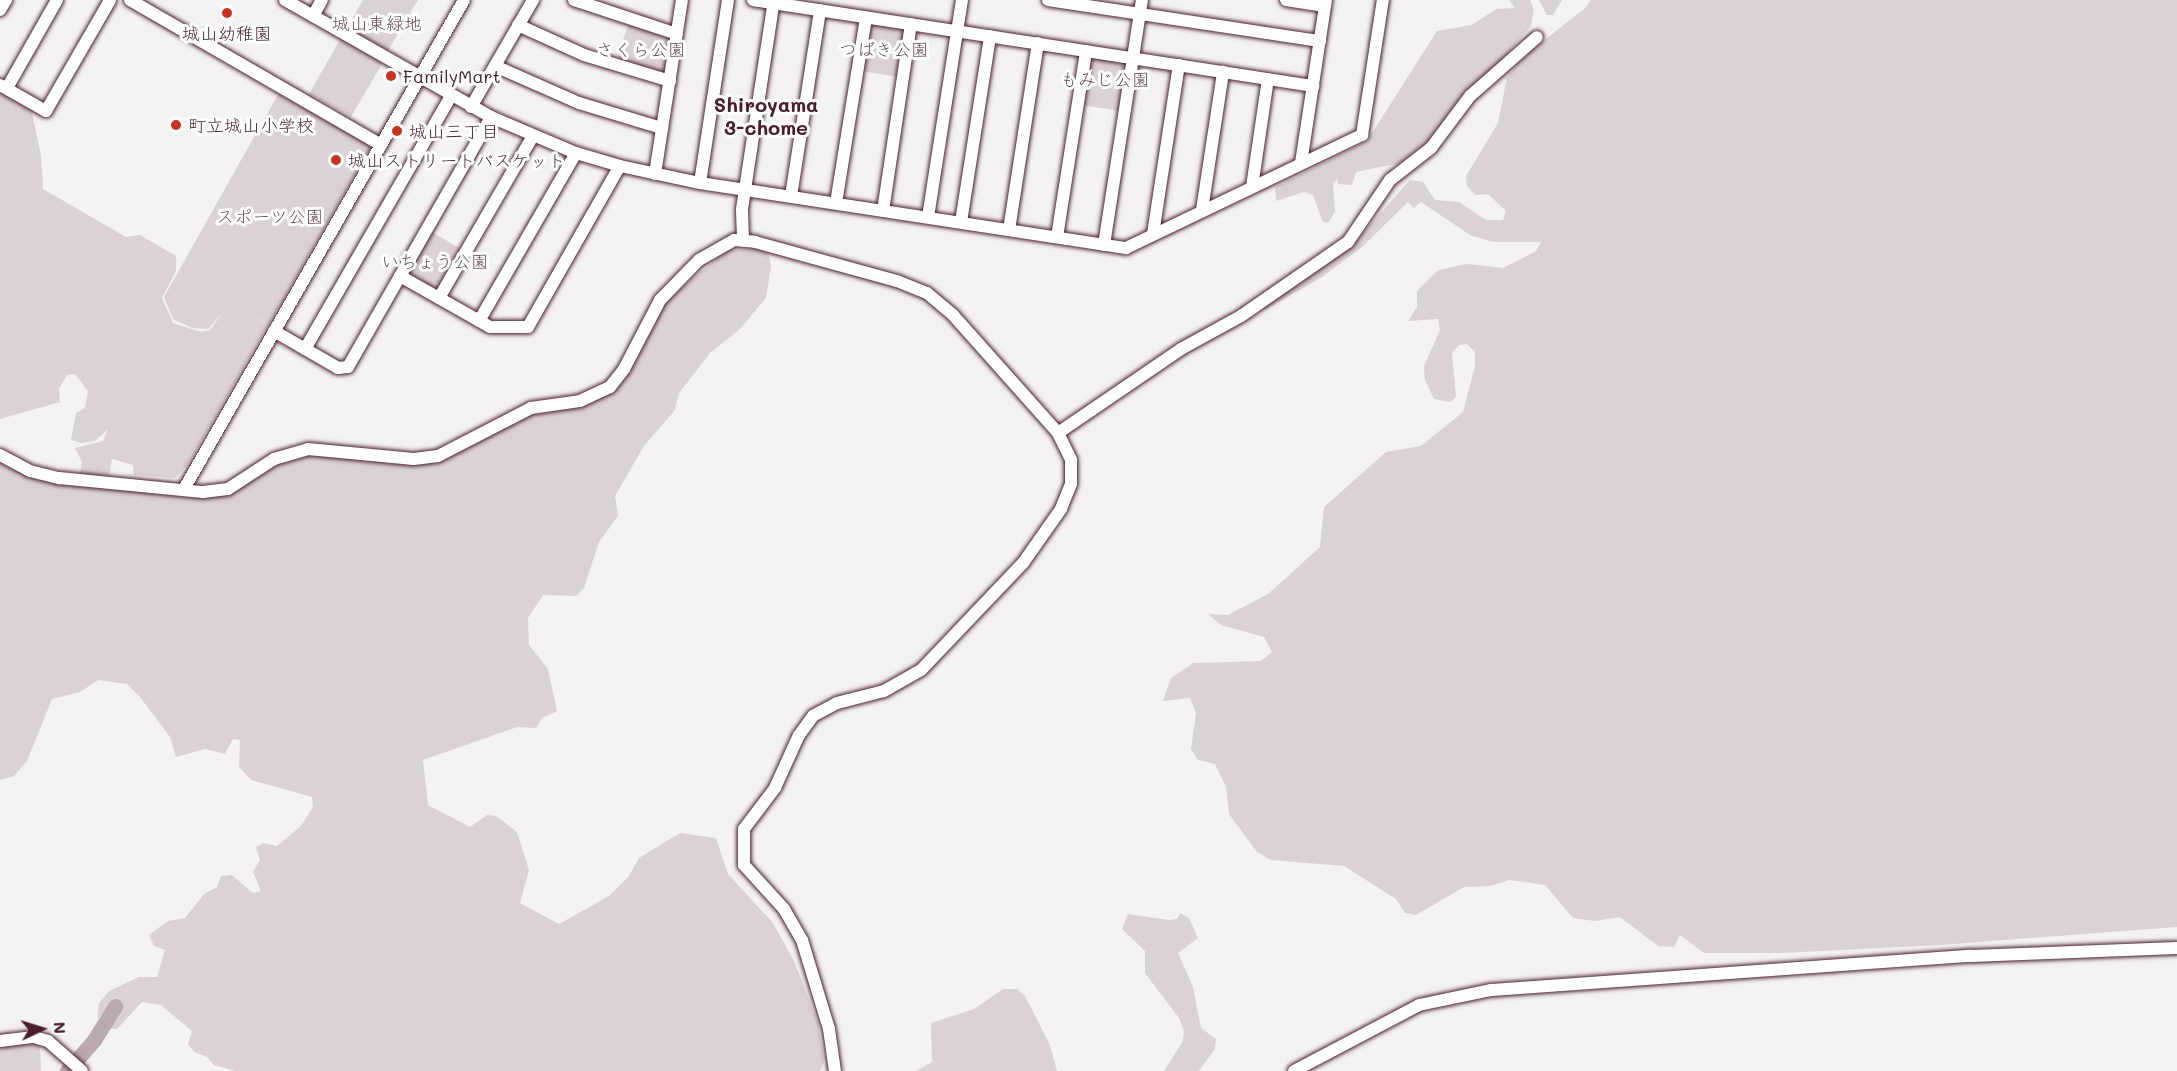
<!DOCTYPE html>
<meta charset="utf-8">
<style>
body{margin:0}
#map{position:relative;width:2177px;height:1071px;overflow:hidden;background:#f4f2f2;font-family:Mali,"Klee One",sans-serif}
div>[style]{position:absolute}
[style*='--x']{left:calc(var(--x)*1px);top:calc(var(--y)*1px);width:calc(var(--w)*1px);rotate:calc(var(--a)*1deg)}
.green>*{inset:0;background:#dbd2d5}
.river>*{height:15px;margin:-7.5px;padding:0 7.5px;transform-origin:7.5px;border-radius:7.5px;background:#baa9ae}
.roads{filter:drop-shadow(0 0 2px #4a1f2b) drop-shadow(0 0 2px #4a1f2b)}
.minor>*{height:12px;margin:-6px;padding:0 6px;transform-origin:6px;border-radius:6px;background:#fff}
.dots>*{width:16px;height:16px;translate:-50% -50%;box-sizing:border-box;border:3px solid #fff;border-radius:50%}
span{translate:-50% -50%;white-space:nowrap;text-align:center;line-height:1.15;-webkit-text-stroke:6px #fff;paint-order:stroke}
.park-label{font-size:18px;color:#6e4c56}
.poi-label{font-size:18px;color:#4a1f2b}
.left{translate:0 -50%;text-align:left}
.neighbourhood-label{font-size:20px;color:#4a1f2b;font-weight:700}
.north{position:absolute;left:12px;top:999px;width:60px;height:60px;-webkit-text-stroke:4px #fff;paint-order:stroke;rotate:86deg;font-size:16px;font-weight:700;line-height:24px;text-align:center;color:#4a1f2b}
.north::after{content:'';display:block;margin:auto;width:21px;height:27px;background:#4a1f2b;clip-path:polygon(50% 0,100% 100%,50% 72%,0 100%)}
</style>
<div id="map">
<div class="green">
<i style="clip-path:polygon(363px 0,418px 0,386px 54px,345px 31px)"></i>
<i style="clip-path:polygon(1509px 0,1530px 0,1534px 10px,1531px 26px,1434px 137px,1400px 163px,1356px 172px,1352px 185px,1338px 184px,1337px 179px,1333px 184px,1335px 212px,1328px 223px,1323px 222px,1313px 195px,1304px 192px,1276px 201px,1275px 187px,1367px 141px,1437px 31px,1472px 25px,1496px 9px,1515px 8px)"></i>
<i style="clip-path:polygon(1539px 0,1562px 0,1553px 15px,1547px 15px)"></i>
<i style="clip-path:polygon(1591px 0,2177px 0,2177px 927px,1940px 945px,1781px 953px,1704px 953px,1680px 935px,1674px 947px,1658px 946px,1620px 917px,1595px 921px,1573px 918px,1545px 885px,1509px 880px,1491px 886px,1464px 887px,1416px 915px,1405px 913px,1396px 899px,1344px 866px,1271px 860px,1257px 852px,1229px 814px,1226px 787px,1215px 764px,1198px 760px,1191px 749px,1196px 713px,1190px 698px,1163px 701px,1171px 678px,1193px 663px,1261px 661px,1272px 652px,1264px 637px,1221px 625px,1208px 614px,1228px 615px,1268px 594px,1320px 547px,1324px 507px,1386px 452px,1421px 446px,1463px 412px,1475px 366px,1475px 352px,1467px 344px,1459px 345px,1452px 353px,1456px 397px,1450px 402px,1434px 399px,1425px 380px,1424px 366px,1440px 330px,1438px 319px,1408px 321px,1417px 307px,1417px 291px,1438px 270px,1467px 264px,1503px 268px,1536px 251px,1541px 242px,1493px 242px,1470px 235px,1421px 202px,1414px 208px,1408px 202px,1362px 247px,1322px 277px,1267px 309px,1258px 309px,1352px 245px,1410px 180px,1423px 182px,1435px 200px,1459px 202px,1486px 220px,1503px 220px,1506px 211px,1488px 194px,1476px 195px,1467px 186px,1466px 176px,1498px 123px,1507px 77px,1528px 53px,1584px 9px)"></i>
<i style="clip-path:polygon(868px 24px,906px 28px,899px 77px,861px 71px)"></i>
<i style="clip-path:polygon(628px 25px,670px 36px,667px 74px,616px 62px)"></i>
<i style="clip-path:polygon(341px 38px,383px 62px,351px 117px,309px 94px)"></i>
<i style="clip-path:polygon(1089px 56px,1128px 64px,1121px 111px,1081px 105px)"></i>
<i style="clip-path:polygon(0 90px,31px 108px,41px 156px,43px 189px,126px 237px,140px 235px,176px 256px,176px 271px,162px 298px,173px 323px,201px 332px,210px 330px,223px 312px,208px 329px,192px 328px,173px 319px,164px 297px,280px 91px,370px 142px,370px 148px,269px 324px,243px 310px,268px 324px,187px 466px,175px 478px,134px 475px,133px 465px,112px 459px,109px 476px,80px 474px,82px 462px,75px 448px,103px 441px,108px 429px,95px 441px,81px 443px,71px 440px,76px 413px,85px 408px,88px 391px,75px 374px,67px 375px,59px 389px,60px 402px,0 419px)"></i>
<i style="clip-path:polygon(430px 231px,463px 250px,439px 292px,407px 275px)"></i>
<i style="clip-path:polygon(762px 249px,769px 255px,771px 266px,766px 298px,739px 330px,710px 353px,679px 393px,675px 410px,644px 446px,615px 496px,618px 516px,599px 542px,584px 588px,576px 596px,543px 595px,528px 618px,529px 645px,548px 669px,557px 711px,542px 718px,536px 728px,517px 727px,423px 760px,428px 805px,470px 827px,487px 815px,496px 816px,517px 832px,529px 870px,520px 903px,559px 924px,609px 896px,629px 876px,639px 858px,680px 833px,716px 838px,728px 874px,773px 923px,794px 961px,818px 1022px,824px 1062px,820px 1071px,235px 1071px,214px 1065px,207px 1057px,194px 1052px,188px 1044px,192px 1031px,161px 1005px,142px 1002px,117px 1029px,111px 1029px,109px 1024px,115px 1020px,114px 1006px,97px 1019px,99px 1003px,109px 991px,139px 977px,157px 977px,165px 950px,154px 946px,149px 935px,168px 921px,185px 918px,204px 894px,217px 887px,221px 876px,232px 875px,253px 893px,261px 891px,253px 872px,260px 860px,256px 847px,263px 843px,277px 846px,301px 826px,313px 807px,312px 797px,251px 780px,239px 767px,240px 740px,233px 739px,225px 754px,205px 749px,176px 757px,170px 737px,140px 697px,127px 684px,98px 680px,80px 692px,52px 699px,27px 761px,14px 776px,0 780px,0 460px,58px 483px,195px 498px,235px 492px,271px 468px,308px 456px,446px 458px,530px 415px,573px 408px,609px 393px,655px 317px,672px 295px,728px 250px)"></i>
<i style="clip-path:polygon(1180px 913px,1189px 918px,1198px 938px,1178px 953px,1193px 987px,1201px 1028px,1216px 1039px,1215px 1049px,1199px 1071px,1164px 1071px,1183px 1041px,1184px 1031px,1179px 1018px,1145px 973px,1145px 951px,1122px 929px,1128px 914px,1169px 920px,1177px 919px)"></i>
<i style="clip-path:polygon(1003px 989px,1017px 989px,1025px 996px,1050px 1045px,1057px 1071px,916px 1071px,932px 1062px,931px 1023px,974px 1009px)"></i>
<i style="clip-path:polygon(33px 1043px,40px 1047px,41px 1071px,0 1071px,0 1047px)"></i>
</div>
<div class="river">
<i style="--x:67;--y:1071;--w:41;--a:-48.9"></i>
<i style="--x:94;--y:1040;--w:40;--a:-58"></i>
</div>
<div class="roads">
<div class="minor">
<i style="--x:130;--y:0;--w:290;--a:30"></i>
<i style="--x:285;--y:0;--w:237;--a:29.6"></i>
<i style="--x:491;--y:117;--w:92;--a:23"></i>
<i style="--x:576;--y:153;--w:46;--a:16.5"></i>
<i style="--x:620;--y:166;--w:82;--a:12"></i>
<i style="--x:700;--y:183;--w:431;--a:8.7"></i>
<i style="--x:1126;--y:248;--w:262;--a:-25.6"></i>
<i style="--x:1362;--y:135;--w:137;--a:-81.2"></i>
<i style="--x:574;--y:0;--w:108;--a:18.3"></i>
<i style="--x:753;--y:0;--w:567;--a:8.73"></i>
<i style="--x:1048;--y:0;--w:275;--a:8.6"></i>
<i style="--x:1286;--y:0;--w:39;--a:9"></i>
<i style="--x:0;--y:10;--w:12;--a:-59"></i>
<i style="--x:313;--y:16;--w:18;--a:-61"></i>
<i style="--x:518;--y:25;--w:72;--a:24.4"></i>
<i style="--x:584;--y:55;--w:90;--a:16.8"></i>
<i style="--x:495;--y:66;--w:92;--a:23.8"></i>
<i style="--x:579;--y:103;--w:87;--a:16.8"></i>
<i style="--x:0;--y:85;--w:53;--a:29.5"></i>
<i style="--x:46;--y:111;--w:128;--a:-60"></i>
<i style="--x:7;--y:88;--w:101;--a:-60.4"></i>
<i style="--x:471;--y:107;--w:124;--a:-59.9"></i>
<i style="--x:1301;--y:163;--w:165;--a:-81.3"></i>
<i style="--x:655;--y:174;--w:176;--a:-81.2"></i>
<i style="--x:700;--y:183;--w:185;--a:-81.3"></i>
<i style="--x:1252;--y:187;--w:109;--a:-81.6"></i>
<i style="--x:791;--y:196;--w:188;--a:-81.1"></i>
<i style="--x:836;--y:203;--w:188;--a:-80.8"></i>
<i style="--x:1202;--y:210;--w:140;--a:-81.3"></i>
<i style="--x:883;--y:211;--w:189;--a:-81.5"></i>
<i style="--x:928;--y:217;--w:220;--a:-81.1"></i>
<i style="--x:961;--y:222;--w:188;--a:-81.1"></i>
<i style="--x:1009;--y:230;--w:189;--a:-81.2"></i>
<i style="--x:1153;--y:234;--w:171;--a:-81.3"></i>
<i style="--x:1057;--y:237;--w:188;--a:-81.1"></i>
<i style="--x:743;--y:239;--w:30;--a:-92"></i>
<i style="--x:742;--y:209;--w:211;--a:-81.3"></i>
<i style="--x:1104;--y:245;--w:248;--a:-81.2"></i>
<i style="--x:400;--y:276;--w:103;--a:29.5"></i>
<i style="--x:490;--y:327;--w:38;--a:0"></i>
<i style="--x:528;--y:327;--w:185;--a:-60.3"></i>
<i style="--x:439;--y:298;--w:187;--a:-59.9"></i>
<i style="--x:479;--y:321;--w:194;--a:-60"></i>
<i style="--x:274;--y:331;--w:74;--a:30"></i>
<i style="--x:338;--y:368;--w:10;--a:-6"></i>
<i style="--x:348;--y:367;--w:288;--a:-60.2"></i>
<i style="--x:305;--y:349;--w:292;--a:-60"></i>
<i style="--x:1058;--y:433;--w:149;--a:-34.3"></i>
<i style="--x:1181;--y:349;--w:68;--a:-28.8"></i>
<i style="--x:1241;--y:316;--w:130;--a:-34.7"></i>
<i style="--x:1348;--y:242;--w:75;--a:-55.9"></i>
<i style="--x:1390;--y:180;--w:52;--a:-38"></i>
<i style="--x:1431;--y:148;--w:65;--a:-53.1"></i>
<i style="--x:1470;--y:96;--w:89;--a:-41.4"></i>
<i style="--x:0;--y:455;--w:34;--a:28"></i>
<i style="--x:30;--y:471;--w:30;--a:14"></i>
<i style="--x:59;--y:478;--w:145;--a:5.6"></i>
<i style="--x:203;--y:492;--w:25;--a:-7"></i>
<i style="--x:228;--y:489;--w:55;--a:-33.1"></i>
<i style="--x:274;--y:459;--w:35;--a:-16"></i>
<i style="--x:308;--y:449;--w:106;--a:5.4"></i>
<i style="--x:414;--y:459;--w:24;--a:-7"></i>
<i style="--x:438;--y:456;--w:105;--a:-27.3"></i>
<i style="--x:531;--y:408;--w:49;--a:-8.1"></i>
<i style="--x:580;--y:401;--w:33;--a:-25"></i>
<i style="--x:610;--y:387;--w:23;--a:-52"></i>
<i style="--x:624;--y:369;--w:78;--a:-62.4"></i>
<i style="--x:660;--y:300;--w:56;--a:-45.7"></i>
<i style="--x:699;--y:260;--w:40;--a:-29.7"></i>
<i style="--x:734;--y:240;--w:21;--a:5"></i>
<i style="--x:755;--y:242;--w:147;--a:15.4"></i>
<i style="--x:897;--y:281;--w:32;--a:22"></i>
<i style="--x:927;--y:293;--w:34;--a:40"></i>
<i style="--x:953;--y:315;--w:158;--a:48.3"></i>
<i style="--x:1058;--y:433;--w:30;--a:64"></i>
<i style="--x:1071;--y:460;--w:24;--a:90"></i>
<i style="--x:1071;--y:484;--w:27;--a:112"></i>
<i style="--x:1061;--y:509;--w:66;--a:125.1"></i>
<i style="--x:1023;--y:563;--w:148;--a:133.6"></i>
<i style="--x:921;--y:670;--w:43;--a:150.4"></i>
<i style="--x:884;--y:691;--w:49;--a:165.7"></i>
<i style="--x:837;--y:703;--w:27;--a:152"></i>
<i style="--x:813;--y:716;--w:24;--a:126"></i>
<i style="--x:799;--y:735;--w:58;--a:114.4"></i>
<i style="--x:775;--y:788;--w:51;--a:127.1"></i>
<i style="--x:744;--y:829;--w:36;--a:90"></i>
<i style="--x:744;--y:865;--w:59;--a:47.7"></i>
<i style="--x:784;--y:909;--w:36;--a:60"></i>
<i style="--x:802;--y:940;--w:93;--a:73.1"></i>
<i style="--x:829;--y:1029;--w:42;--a:81.9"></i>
<i style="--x:184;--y:489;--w:563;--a:-60.2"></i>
<i style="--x:0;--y:1041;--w:34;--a:-7"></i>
<i style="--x:34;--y:1037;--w:15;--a:16"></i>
<i style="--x:48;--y:1041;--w:45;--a:41.4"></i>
<i style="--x:1294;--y:1071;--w:141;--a:-27.8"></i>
<i style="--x:1419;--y:1005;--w:74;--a:-11.8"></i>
<i style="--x:1491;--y:990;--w:481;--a:-4.1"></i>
<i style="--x:1971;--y:956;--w:206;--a:-2.2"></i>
</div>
</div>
<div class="dots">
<i style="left:227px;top:13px;background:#c8321e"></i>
<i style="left:391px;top:76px;background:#c8321e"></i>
<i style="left:176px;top:125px;background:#c8321e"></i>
<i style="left:397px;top:131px;background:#c8321e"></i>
<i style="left:336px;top:160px;background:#c8321e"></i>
</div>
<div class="park-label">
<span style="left:377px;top:23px">城山東緑地</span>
<span style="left:641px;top:49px">さくら公園</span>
<span style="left:884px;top:49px">つばき公園</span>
<span style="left:1105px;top:79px">もみじ公園</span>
<span style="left:270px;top:216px">スポーツ公園</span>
<span style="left:435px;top:261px">いちょう公園</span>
</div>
<div class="poi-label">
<span style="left:227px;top:33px">城山幼稚園</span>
<span class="left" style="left:403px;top:76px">FamilyMart</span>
<span class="left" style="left:188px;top:125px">町立城山小学校</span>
<span class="left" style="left:409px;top:131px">城山三丁目</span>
<span class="left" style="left:348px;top:160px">城山ストリートバスケット</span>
</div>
<div class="neighbourhood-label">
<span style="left:766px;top:116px">Shiroyama<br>3-chome</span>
</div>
<div class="north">N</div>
</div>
